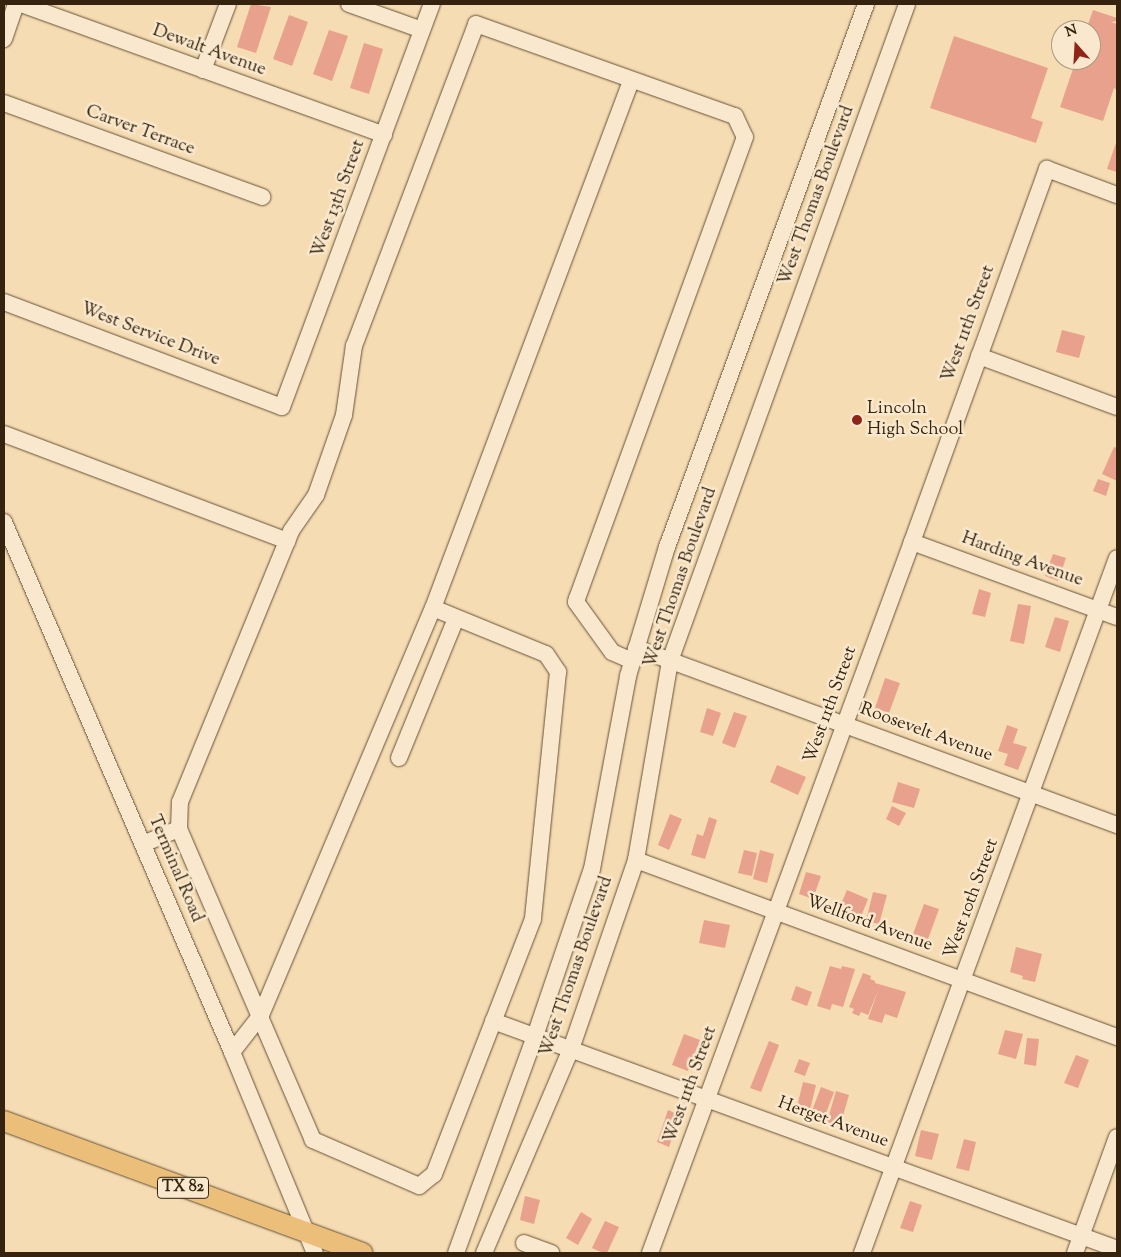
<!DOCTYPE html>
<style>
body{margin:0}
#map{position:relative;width:1121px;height:1257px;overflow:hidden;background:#f6dcb2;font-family:"Sorts Mill Goudy",serif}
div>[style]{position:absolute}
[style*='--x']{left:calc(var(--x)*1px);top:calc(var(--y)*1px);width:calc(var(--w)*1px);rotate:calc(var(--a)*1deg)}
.building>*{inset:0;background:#e8a18c}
.roads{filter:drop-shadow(0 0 1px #655138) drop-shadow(0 0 1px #655138)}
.minor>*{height:16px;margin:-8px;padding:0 8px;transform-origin:8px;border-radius:8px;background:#f9e8cd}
.major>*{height:20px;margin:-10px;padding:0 10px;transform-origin:10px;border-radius:10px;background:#ebbe79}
.dots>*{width:14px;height:14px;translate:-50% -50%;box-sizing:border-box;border:2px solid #f9e8cd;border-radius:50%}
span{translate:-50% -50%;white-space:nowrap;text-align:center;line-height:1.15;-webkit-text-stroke:5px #f9e8cd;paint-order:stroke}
.shield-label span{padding:1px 4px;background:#f9e8cd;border:1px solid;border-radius:4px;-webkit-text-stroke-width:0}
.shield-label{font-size:16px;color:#35230f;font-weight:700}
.street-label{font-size:18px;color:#35230f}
.poi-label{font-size:18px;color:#35230f}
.left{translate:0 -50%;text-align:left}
.frame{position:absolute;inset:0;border:5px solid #35230f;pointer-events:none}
.north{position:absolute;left:1051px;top:20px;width:50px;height:50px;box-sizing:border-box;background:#f9e8cd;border:1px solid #ab9981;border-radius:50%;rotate:341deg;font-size:14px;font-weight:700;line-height:20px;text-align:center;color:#35230f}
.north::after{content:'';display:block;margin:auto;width:18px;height:22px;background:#8f2418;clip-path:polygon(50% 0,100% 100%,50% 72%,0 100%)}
</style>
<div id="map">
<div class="building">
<i style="clip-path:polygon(251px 4px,271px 7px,256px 53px,237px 47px)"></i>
<i style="clip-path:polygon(1093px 10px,1117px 18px,1117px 21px,1111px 22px,1117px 24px,1117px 90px,1114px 88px,1103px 121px,1060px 107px,1076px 60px,1091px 60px,1091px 30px,1086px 30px)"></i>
<i style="clip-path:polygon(289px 15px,308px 22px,292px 66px,273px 59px)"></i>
<i style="clip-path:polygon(329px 30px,348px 36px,332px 81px,313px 74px)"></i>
<i style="clip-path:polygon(954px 36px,1048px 68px,1031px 118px,1043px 122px,1036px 143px,930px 108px)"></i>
<i style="clip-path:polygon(364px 43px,383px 49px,369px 94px,350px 88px)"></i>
<i style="clip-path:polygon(1117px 140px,1117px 172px,1107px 169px)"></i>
<i style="clip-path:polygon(1062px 330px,1085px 336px,1079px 358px,1056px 352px)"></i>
<i style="clip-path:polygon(1114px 447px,1117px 448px,1117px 481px,1102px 474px)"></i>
<i style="clip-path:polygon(1098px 479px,1110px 483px,1106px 496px,1093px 491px)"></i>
<i style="clip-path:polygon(1053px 554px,1066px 558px,1058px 581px,1045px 576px)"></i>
<i style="clip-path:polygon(979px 589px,991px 593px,985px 617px,972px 614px)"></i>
<i style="clip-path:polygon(1018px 604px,1031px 606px,1024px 644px,1010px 641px)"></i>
<i style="clip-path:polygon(1055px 617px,1069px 621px,1060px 652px,1045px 647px)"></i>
<i style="clip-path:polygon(885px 678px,900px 683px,889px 713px,875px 708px)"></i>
<i style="clip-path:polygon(707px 708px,721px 713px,713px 736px,700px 732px)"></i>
<i style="clip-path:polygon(734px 712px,747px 716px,735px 748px,722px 743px)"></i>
<i style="clip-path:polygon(1007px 725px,1018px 729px,1013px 743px,1027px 747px,1018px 770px,1004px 765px,1008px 754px,998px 751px)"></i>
<i style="clip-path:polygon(777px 765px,806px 777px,798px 795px,770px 782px)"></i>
<i style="clip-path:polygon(898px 782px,920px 789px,914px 808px,892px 802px)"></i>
<i style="clip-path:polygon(892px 806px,906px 813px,899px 826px,886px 819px)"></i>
<i style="clip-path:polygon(670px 814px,682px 819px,669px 850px,658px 845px)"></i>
<i style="clip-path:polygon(709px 817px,717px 820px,705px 859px,691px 855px,697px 834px,703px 836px)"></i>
<i style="clip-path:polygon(744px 850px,757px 853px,752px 876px,738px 873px)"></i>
<i style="clip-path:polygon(760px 850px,774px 854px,767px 883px,753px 879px)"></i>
<i style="clip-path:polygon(806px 872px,821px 876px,813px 899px,799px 894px)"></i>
<i style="clip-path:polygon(847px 890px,868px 899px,860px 919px,838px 911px)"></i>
<i style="clip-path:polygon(873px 892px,887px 895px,879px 924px,866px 921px)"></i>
<i style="clip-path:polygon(924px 904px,939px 909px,928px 939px,913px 934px)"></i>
<i style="clip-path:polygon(704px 920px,730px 925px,725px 948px,699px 943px)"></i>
<i style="clip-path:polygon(1016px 947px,1042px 954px,1035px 982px,1022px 979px,1023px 976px,1010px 972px)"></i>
<i style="clip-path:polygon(830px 966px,841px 969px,842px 966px,855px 969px,843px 1007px,832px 1004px,830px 1010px,817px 1006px)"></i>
<i style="clip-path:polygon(863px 973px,871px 976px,870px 979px,875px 981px,875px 983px,906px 992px,897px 1018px,885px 1014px,882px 1023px,868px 1019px,878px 991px,868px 1015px,861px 1012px,859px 1016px,852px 1013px,854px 1009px,849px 1007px)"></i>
<i style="clip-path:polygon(796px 986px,812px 992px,807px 1006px,791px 1000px)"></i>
<i style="clip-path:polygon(1005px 1030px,1023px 1034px,1016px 1059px,998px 1054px)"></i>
<i style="clip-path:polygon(684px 1034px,700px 1040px,688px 1071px,672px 1065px)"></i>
<i style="clip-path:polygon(1027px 1038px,1039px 1039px,1036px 1066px,1024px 1064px)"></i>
<i style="clip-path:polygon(769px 1041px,779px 1045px,761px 1092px,750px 1088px)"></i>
<i style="clip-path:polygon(1076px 1055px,1089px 1060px,1078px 1088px,1064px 1083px)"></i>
<i style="clip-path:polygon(799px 1059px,810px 1063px,805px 1076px,794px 1072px)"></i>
<i style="clip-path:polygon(803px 1082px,816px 1085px,809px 1114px,796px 1111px)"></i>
<i style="clip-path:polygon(821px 1087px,834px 1092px,823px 1121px,810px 1116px)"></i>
<i style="clip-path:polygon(836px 1091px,849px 1095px,840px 1126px,827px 1122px)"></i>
<i style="clip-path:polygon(668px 1110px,680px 1115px,669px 1147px,657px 1142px)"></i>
<i style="clip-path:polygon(921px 1130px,939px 1134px,932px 1160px,915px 1156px)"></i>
<i style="clip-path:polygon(964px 1139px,976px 1142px,969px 1171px,956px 1168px)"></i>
<i style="clip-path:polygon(525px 1196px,540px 1200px,534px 1224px,520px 1220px)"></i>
<i style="clip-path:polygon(910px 1201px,922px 1205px,913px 1232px,900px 1228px)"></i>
<i style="clip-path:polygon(581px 1212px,592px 1219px,578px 1245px,566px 1238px)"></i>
<i style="clip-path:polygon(605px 1221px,619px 1227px,607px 1253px,603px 1253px,592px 1248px)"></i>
</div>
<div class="roads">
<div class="minor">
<i style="--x:21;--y:4;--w:386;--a:19.8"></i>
<i style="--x:349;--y:4;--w:77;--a:19.6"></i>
<i style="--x:4;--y:39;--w:37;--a:-71"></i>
<i style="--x:203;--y:70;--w:71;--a:-69.3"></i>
<i style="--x:4;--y:103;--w:275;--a:20"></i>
<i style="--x:4;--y:302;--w:297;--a:20.7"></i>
<i style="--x:282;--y:407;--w:430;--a:-69.6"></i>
<i style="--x:979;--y:356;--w:147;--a:20.3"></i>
<i style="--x:4;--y:434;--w:303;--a:20.7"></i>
<i style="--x:4;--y:522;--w:577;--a:66.72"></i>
<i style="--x:232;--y:1052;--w:217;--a:67.6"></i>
<i style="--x:912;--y:542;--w:218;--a:20.1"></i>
<i style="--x:433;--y:608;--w:122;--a:22.2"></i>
<i style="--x:546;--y:654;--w:22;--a:56"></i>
<i style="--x:558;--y:672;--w:248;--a:95.8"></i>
<i style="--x:533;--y:919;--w:274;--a:111.2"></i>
<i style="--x:434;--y:1174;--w:19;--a:141"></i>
<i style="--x:419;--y:1186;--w:116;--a:-156.5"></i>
<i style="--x:313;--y:1140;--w:339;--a:-113.3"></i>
<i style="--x:179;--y:829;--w:27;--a:-88"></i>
<i style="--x:180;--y:802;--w:293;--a:-67.7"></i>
<i style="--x:291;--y:531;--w:44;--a:-55.2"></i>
<i style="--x:316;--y:495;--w:85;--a:-70.7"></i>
<i style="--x:344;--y:415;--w:70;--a:-81.8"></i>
<i style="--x:354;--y:346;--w:344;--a:-69.2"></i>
<i style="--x:476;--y:24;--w:275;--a:19.6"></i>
<i style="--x:735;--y:116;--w:23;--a:65"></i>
<i style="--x:745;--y:137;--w:491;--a:110"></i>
<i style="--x:577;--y:598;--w:4;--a:104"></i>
<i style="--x:576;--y:602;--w:62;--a:54.2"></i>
<i style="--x:612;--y:652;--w:22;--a:24"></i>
<i style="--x:636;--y:648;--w:513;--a:20.2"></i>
<i style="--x:399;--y:758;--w:151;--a:-67.8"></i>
<i style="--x:143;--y:844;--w:39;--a:-23"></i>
<i style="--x:636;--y:860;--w:513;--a:20.2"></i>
<i style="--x:493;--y:1021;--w:664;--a:20.07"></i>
<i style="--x:232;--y:1052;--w:47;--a:-51.9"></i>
<i style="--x:261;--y:1015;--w:442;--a:-67.1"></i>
<i style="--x:433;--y:608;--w:563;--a:-69.41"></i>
<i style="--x:524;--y:1243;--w:29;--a:20"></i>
<i style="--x:456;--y:1253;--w:231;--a:-70"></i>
<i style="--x:535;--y:1036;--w:176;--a:-71.2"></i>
<i style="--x:592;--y:869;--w:196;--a:-79.4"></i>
<i style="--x:628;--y:676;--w:135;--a:-73.2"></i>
<i style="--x:667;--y:547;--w:578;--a:-69.87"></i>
<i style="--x:484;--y:1253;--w:222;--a:-66.9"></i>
<i style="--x:571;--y:1049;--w:200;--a:-71"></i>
<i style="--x:636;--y:860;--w:202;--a:-80.3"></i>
<i style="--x:670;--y:661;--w:698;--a:-70.16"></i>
<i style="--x:650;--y:1253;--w:758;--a:-69.77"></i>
<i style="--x:912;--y:542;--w:397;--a:-70.1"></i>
<i style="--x:1047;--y:169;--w:75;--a:20.4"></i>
<i style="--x:862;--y:1253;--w:740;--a:-69.85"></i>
<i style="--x:1075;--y:1253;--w:123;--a:-70.1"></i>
</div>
<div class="major">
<i style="--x:4;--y:1121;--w:382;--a:20.2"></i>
</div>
</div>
<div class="dots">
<i style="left:857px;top:420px;background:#8f2418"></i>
</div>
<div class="shield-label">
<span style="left:183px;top:1188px">TX 82</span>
</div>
<div class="street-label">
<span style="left:209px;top:51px;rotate:20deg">Dewalt Avenue</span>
<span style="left:140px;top:131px;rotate:20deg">Carver Terrace</span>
<span style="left:817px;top:196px;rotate:-70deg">West Thomas Boulevard</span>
<span style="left:339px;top:199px;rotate:-70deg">West 13th Street</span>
<span style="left:969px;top:324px;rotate:-70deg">West 11th Street</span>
<span style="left:150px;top:335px;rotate:21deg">West Service Drive</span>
<span style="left:1022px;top:560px;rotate:20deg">Harding Avenue</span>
<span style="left:681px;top:578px;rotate:-71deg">West Thomas Boulevard</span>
<span style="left:831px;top:705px;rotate:-70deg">West 11th Street</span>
<span style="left:926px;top:733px;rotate:20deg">Roosevelt Avenue</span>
<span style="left:175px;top:869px;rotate:67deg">Terminal Road</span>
<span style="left:972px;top:899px;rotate:-70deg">West 10th Street</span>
<span style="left:869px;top:924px;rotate:20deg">Wellford Avenue</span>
<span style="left:577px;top:967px;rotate:-71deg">West Thomas Boulevard</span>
<span style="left:691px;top:1085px;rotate:-70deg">West 11th Street</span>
<span style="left:833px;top:1123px;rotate:20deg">Herget Avenue</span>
</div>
<div class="poi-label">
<span class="left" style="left:867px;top:420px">Lincoln<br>High School</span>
</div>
<div class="frame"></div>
<div class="north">N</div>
</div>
